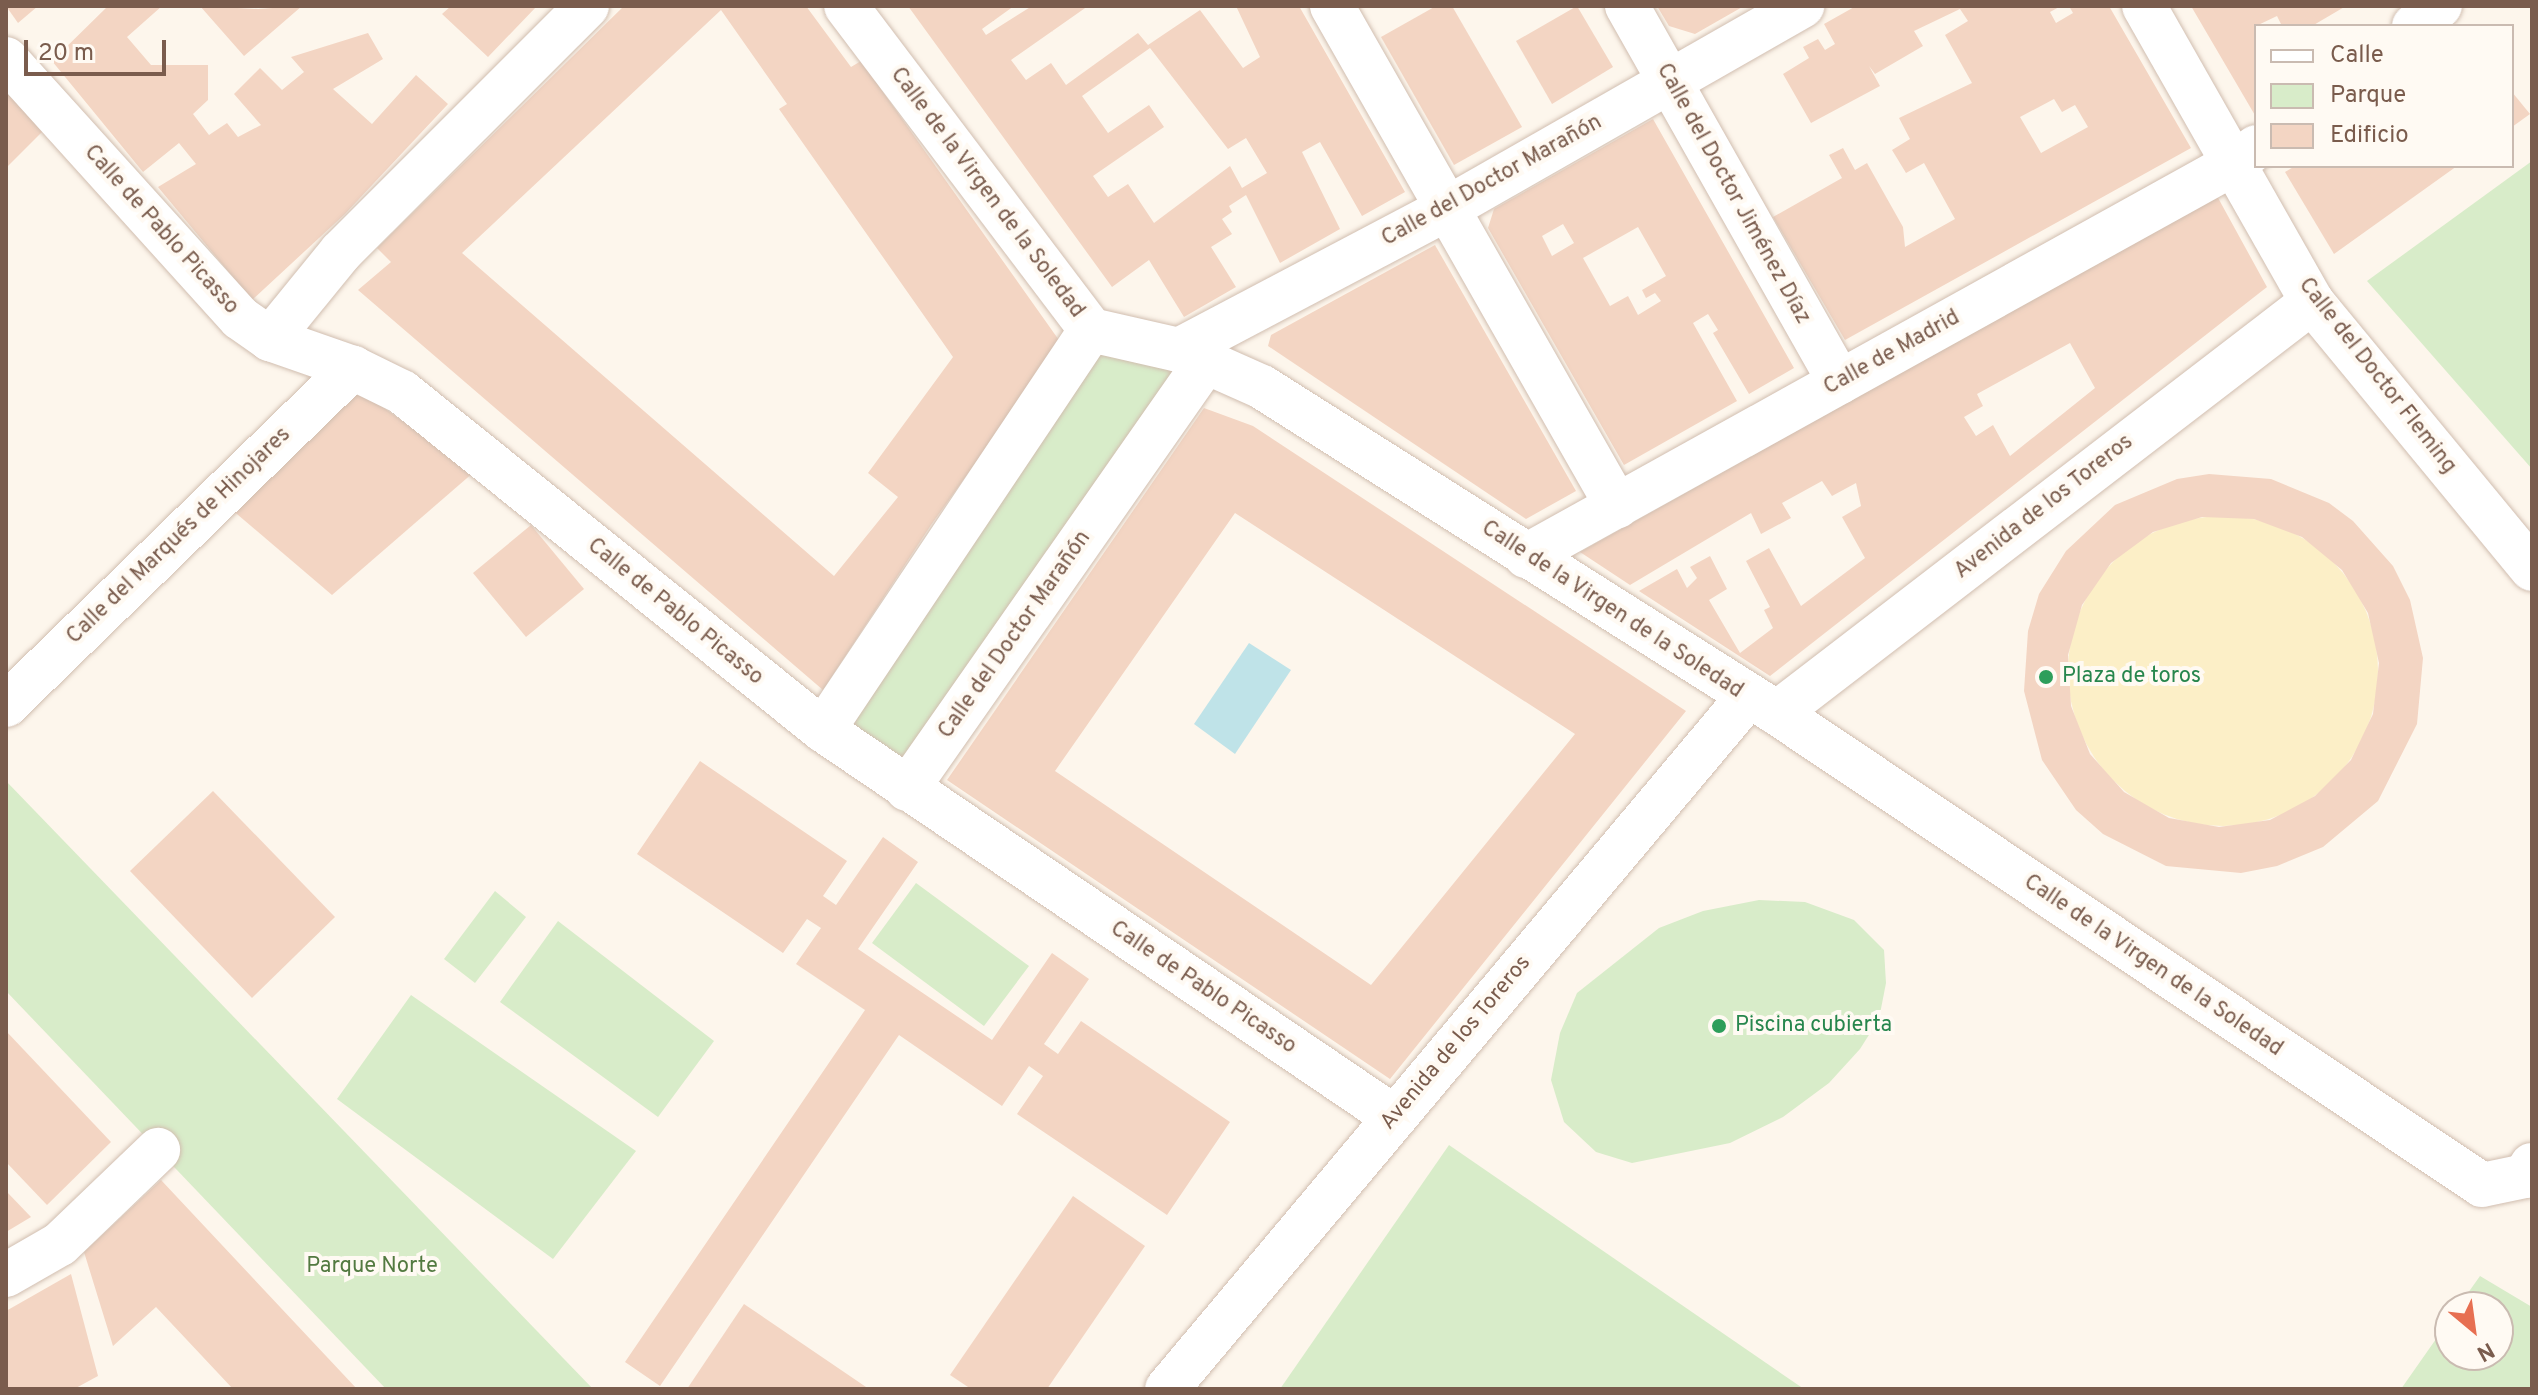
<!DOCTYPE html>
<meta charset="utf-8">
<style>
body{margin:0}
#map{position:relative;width:2538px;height:1395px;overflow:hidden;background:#fdf6ec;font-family:Overpass,sans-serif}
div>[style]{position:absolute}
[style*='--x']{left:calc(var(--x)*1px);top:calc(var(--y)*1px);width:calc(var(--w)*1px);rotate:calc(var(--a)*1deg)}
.green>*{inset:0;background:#d8ecc9}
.sand>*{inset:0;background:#fcefc7}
.round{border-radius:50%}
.water>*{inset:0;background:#bfe3e8}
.building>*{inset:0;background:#f3d5c3}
.roads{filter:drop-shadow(0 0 2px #d1beb0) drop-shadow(0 0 2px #d1beb0)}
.minor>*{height:44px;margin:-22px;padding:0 22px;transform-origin:22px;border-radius:22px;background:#fff}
.dots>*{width:22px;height:22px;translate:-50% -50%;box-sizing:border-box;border:4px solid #fffaf3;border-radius:50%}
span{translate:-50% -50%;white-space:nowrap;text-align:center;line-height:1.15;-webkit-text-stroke:8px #fffaf3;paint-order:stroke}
.street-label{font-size:22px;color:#7a5c4d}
.leisure-label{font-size:22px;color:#27864d}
.left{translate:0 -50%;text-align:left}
.park-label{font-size:22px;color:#537a41}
.frame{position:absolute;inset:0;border:8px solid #7a5c4d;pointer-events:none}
.legend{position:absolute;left:2254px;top:24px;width:260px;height:144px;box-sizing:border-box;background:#fffaf3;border:2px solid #cabbb1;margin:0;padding:10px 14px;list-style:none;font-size:24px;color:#7a5c4d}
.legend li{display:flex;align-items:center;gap:16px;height:40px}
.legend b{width:40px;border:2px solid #cabbb1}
.north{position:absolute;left:2434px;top:1291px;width:80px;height:80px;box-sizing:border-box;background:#fffaf3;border:2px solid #cabbb1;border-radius:50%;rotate:151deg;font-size:22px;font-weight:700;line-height:32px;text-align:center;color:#7a5c4d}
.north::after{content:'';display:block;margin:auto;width:28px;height:36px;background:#e76f51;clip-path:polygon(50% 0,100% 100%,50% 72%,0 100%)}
.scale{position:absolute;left:24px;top:40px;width:142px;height:36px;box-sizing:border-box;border:4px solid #7a5c4d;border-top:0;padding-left:10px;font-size:24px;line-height:28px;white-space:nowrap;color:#7a5c4d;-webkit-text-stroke:6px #fffaf3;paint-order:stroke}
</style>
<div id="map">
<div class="green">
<i style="clip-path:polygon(2532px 161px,2532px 469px,2367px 281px)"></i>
<i style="clip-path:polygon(1098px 344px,1186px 369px,904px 771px,842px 728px)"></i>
<i style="clip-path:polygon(6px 781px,593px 1389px,386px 1389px,6px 991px)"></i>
<i style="clip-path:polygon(916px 883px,1029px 966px,984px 1026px,872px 943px)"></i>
<i style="clip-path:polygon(495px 891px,526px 917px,475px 983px,444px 959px)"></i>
<i style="clip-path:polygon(1759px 900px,1805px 902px,1854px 920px,1884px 950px,1886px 983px,1879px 1019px,1860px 1049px,1829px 1083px,1783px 1117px,1730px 1143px,1632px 1163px,1596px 1152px,1564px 1122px,1551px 1080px,1560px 1033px,1577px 993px,1659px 928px,1703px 911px)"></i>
<i style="clip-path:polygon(558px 921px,714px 1041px,658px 1117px,500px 1002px)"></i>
<i style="clip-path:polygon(411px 995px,636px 1151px,553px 1259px,337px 1099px)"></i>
<i style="clip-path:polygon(1449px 1145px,1804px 1389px,1280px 1389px)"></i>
<i style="clip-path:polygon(2480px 1276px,2532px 1307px,2532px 1389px,2401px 1389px,2450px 1319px,2450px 1355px,2498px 1355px,2498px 1307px,2458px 1307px)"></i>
</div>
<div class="sand">
<i class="round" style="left:2068px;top:516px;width:310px;height:310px"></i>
</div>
<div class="water">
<i style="clip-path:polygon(1249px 643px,1291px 670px,1235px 754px,1194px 724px)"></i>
</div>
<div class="building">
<i style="clip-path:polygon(6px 6px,38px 6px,18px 23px)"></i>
<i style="clip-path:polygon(108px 6px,162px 6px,127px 37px,151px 65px,208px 65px,208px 100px,193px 114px,209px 135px,227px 123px,238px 137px,261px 125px,234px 94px,260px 68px,282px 90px,304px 72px,291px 57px,368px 33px,383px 59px,333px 89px,372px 124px,416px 75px,448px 104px,345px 214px,252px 300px,158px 187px,196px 164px,179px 143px,143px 172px,52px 61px)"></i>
<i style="clip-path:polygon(200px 6px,258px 9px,302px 6px,244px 56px)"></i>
<i style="clip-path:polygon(451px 6px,476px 8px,537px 6px,488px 57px,442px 14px)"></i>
<i style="clip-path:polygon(evenodd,624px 6px,806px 6px,851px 67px,861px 61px,1061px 343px,931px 525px,823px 690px,358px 290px,391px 262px,377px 248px,624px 6px,721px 10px,787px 104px,779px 109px,953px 357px,868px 473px,898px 497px,834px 576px,462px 253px,721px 10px)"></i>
<i style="clip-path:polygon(evenodd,908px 6px,1014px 6px,982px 29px,986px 35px,1032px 6px,1088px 6px,1011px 60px,1026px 80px,1051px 63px,1066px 85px,1138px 33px,1148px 45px,1200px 10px,1243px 68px,1260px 57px,1236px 6px,1299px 6px,1405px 192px,1362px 216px,1320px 142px,1302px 152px,1340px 229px,1280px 263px,1246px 195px,1229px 206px,1232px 212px,1222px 219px,1232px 234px,1211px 247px,1236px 287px,1184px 317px,1149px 260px,1112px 287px,908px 6px,1150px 48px,1228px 149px,1246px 138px,1267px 173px,1242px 188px,1230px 166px,1154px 223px,1128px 184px,1108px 197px,1093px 176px,1164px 127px,1149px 105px,1108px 133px,1082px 96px,1150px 48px)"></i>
<i style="clip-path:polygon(1436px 6px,1452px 6px,1522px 127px,1454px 165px,1381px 37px)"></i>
<i style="clip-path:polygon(1577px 6px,1613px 67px,1552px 104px,1516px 41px)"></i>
<i style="clip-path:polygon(1657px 6px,1744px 6px,1695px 34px,1669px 26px)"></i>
<i style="clip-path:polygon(evenodd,1856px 6px,2061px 6px,2050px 12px,2056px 23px,2073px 13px,2069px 6px,2109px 6px,2191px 148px,1845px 340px,1773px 217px,1842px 178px,1829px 155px,1843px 148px,1855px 170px,1867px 163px,1903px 227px,1905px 247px,1955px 219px,1924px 163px,1906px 173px,1892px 150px,1910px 139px,1899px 118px,1972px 83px,1945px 35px,1968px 21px,1960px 9px,1914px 31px,1923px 46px,1875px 74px,1869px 66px,1880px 86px,1811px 123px,1783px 74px,1809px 58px,1803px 47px,1818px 39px,1825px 50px,1835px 44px,1824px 24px,1856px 6px,2054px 99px,2062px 112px,2075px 105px,2088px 127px,2041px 153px,2020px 117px,2054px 99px)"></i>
<i style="clip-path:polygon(2191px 6px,2346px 6px,2312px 26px,2282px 26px,2277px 16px,2256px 26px,2256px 117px)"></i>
<i style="clip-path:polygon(6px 92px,43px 131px,6px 168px)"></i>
<i style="clip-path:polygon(2512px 92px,2530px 114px,2512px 127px)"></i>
<i style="clip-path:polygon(evenodd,1653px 119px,1794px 368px,1749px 394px,1713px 333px,1718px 330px,1708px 314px,1693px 323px,1737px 401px,1624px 465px,1488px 228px,1494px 209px,1653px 119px,1563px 224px,1574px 243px,1552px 256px,1542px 236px,1563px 224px,1653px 119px,1638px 227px,1666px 276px,1642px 290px,1646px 298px,1655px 293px,1661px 301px,1638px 315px,1628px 296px,1610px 306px,1583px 258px,1638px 227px)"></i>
<i style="clip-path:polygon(2295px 166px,2457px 166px,2334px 254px,2285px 172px)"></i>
<i style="clip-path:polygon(evenodd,2217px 196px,2267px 287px,1770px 676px,1639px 591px,1677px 569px,1687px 588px,1697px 578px,1690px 567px,1710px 556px,1727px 589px,1709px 600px,1740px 653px,1773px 628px,1764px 610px,1770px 607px,1746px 561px,1769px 548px,1801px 606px,1865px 558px,1842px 517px,1861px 506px,1856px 483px,1832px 496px,1822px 481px,1782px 503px,1791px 518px,1761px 534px,1751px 513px,1630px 585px,1580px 552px,2217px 196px,2070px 343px,2095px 388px,2010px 456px,1993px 425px,1976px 436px,1964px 417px,1983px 406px,1977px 394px,2070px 343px)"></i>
<i style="clip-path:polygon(1435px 245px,1576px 491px,1526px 519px,1268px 346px,1271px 335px)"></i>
<i style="clip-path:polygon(356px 388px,474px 472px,332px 595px,231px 509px)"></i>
<i style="clip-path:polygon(evenodd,1204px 408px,1253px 426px,1686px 711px,1390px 1079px,947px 780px,1204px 408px,1235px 513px,1575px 734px,1371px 985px,1055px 771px,1235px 513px)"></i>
<i style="clip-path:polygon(evenodd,2209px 474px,2271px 479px,2329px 503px,2353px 521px,2393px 566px,2410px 600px,2423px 658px,2417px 724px,2378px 801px,2323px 847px,2277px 866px,2241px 873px,2166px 866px,2103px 834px,2076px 810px,2042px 760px,2024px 691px,2028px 631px,2039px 594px,2066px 551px,2115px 505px,2177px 479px,2209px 474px,2202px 517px,2254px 519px,2302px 537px,2342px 570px,2368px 613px,2379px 663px,2373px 714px,2351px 760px,2315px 796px,2270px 820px,2219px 827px,2169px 818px,2124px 792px,2090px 754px,2071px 706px,2068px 655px,2082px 605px,2111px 563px,2153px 532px,2202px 517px)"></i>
<i style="clip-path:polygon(531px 525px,584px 589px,526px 637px,473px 573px)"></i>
<i style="clip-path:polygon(700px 761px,847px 861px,823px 896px,836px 905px,883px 837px,918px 862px,858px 949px,992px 1040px,1052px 953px,1089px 979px,1044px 1044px,1058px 1054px,1081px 1021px,1230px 1122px,1167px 1215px,1017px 1114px,1043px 1076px,1029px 1066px,1002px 1106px,899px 1035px,660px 1386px,625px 1362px,865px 1010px,796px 964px,821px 928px,807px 919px,783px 953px,637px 854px)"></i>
<i style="clip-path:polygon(213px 791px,335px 917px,252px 998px,130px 871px)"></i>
<i style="clip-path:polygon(6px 1031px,111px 1142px,47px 1205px,6px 1162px)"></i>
<i style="clip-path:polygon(161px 1180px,357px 1389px,233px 1389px,156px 1307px,113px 1346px,84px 1252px)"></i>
<i style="clip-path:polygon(6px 1191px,31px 1217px,6px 1232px)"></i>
<i style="clip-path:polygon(1073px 1196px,1145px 1246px,1047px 1389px,971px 1389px,950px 1375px)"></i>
<i style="clip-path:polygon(71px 1274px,98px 1376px,74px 1389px,6px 1389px,6px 1311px)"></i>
<i style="clip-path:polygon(744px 1304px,869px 1389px,687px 1389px)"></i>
</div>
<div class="roads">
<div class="minor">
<i style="--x:846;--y:6;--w:406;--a:52.9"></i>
<i style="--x:1091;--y:330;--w:90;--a:12.8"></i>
<i style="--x:1179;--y:350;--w:91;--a:24"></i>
<i style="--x:1262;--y:387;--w:610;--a:32.33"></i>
<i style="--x:1777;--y:713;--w:848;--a:33.8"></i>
<i style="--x:2482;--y:1185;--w:44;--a:-11.8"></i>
<i style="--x:2525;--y:1176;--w:13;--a:-58"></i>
<i style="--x:1332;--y:6;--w:576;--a:60.32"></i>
<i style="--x:1627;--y:6;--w:432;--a:60.5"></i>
<i style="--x:2144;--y:6;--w:340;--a:60.4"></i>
<i style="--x:2312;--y:302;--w:346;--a:50.5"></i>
<i style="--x:2414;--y:26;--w:33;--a:-38"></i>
<i style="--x:6;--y:59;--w:349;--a:47.9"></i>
<i style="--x:240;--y:318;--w:37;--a:35"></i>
<i style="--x:270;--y:339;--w:88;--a:19.3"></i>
<i style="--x:353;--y:368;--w:55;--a:26.1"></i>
<i style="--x:402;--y:392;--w:540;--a:38.76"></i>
<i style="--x:823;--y:730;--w:690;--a:34.13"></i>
<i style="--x:270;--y:339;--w:112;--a:-50.8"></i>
<i style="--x:341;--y:252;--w:348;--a:-45"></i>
<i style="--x:1179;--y:350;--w:304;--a:-27.8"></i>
<i style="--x:1448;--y:208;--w:408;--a:-29.7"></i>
<i style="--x:1526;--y:556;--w:808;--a:-29.01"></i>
<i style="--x:2233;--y:164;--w:29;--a:-36"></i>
<i style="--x:6;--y:705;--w:484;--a:-44.2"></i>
<i style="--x:1777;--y:713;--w:675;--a:-37.53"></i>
<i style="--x:823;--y:730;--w:481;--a:-56.2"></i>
<i style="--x:907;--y:789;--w:520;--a:-55.03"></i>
<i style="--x:6;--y:1275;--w:62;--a:-29.9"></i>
<i style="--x:60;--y:1244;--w:136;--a:-43.8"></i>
<i style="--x:1167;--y:1389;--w:902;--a:-49.99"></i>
</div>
</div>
<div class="dots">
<i style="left:2046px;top:677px;background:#2e9e5b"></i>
<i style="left:1719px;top:1026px;background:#2e9e5b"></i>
</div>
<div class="street-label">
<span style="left:1492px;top:181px;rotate:-29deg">Calle del Doctor Marañón</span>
<span style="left:987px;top:193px;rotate:53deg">Calle de la Virgen de la Soledad</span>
<span style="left:1733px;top:194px;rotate:61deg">Calle del Doctor Jiménez Díaz</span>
<span style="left:161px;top:230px;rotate:48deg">Calle de Pablo Picasso</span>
<span style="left:1892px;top:353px;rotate:-29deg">Calle de Madrid</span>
<span style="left:2377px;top:376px;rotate:52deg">Calle del Doctor Fleming</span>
<span style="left:2044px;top:507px;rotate:-38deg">Avenida de los Toreros</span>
<span style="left:179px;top:536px;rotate:-44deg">Calle del Marqués de Hinojares</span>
<span style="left:1612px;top:610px;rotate:33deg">Calle de la Virgen de la Soledad</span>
<span style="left:675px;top:612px;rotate:39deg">Calle de Pablo Picasso</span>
<span style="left:1015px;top:635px;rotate:-55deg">Calle del Doctor Marañón</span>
<span style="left:2153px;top:966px;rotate:34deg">Calle de la Virgen de la Soledad</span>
<span style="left:1203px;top:988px;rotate:34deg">Calle de Pablo Picasso</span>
<span style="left:1456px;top:1043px;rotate:-50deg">Avenida de los Toreros</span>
</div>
<div class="leisure-label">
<span class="left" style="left:2062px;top:677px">Plaza de toros</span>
<span class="left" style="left:1735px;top:1026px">Piscina cubierta</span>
</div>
<div class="park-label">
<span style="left:372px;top:1267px">Parque Norte</span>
</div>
<div class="frame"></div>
<ul class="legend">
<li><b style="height:10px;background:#fff"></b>Calle</li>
<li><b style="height:22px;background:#d8ecc9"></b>Parque</li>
<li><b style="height:22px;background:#f3d5c3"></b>Edificio</li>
</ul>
<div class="north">N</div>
<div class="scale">20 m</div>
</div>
